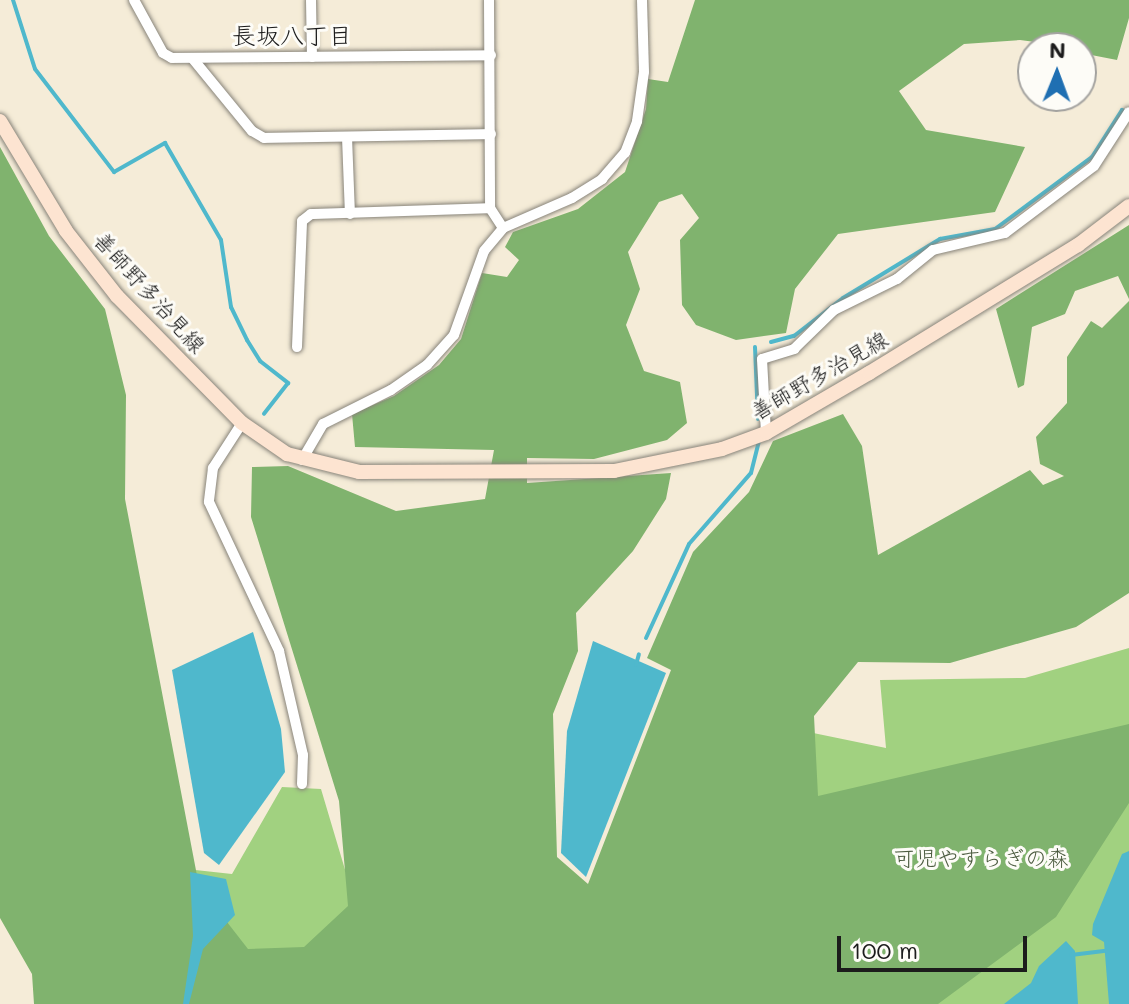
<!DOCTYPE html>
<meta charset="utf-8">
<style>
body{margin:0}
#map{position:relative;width:1129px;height:1004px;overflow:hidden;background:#f5ecd8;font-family:Mali,"Klee One",sans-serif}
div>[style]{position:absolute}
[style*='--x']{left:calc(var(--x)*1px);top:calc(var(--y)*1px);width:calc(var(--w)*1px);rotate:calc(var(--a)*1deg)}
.green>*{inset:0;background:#a1d180}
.forest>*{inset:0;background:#80b36e}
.water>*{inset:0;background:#4fb8cc}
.stream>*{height:4px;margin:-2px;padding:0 2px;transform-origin:2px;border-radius:2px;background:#4fb8cc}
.roads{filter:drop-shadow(0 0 2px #88847a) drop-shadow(0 0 2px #88847a)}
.minor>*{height:10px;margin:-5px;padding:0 5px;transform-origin:5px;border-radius:5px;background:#fff}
.secondary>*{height:14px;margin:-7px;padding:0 7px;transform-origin:7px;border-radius:7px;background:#fde4d1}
span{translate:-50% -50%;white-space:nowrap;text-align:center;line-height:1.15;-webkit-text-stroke:6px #fdfcf7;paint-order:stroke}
.street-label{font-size:22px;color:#1c1c1c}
.park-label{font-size:22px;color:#4b5b3f}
.neighbourhood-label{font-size:24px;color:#1c1c1c}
.north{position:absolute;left:1017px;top:32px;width:80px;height:80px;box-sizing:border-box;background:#fdfcf7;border:2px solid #a3a29f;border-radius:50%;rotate:1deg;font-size:22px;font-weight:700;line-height:32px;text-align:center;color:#1c1c1c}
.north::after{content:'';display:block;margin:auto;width:28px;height:36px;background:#1f6fb2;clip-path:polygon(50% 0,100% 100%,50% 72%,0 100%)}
.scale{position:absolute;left:837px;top:936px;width:190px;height:36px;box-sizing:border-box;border:4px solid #1c1c1c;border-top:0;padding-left:10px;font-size:24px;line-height:28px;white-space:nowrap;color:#1c1c1c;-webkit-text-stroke:6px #fdfcf7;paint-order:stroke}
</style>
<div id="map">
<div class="green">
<i style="clip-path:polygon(1129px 648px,1129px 1004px,694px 1004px,789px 728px,886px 748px,880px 680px,1025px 678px)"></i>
<i style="clip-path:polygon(282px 787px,321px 789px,385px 1004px,70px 1004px,168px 867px,232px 874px)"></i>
</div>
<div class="forest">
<i style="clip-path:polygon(695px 0,1129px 0,1129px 18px,1117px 60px,1081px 53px,1081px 48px,1020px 40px,964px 44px,899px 91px,926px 130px,1025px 147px,995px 212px,838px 234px,795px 289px,786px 333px,736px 340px,696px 325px,682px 305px,680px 240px,699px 218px,682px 194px,659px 202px,628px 252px,640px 289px,626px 325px,644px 371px,680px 382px,687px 423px,667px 440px,594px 459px,527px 458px,527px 483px,671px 473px,666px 499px,633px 551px,576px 613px,578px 651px,553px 714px,557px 857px,588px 884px,671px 670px,647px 658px,693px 552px,749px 492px,773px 441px,843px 414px,862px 446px,878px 555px,1030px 470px,1043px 485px,1064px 476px,1040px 464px,1036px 437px,1067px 403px,1067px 357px,1091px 321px,1102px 328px,1129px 301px,1129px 593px,1076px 627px,950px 663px,858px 662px,814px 716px,818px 796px,1129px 724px,1129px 803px,1056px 917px,938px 1004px,34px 1004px,32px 974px,0 918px,0 147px,49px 236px,105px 309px,126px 395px,125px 499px,199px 886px,248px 949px,304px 947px,348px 906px,339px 801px,251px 517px,252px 467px,288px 466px,396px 511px,485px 499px,494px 450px,355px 447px,352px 414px,394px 396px,439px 365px,461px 339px,482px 273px,507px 277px,519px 260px,505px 247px,513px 232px,578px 209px,625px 172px,646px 109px,648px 79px,668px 82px)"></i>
<i style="clip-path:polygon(1129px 225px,1129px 299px,1118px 276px,1075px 291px,1065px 314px,1032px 327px,1024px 385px,1018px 388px,996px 309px)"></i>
</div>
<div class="water">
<i style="clip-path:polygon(253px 632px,281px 729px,285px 772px,219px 865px,204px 853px,172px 670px)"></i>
<i style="clip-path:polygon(593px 641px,666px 673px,586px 877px,561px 853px,567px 731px)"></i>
<i style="clip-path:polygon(1129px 851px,1129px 1004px,1109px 1004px,1104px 942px,1092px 935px,1093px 924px,1122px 854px)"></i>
<i style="clip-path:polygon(190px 872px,226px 879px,235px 915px,203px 949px,189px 1004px,183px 1004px,193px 936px)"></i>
<i style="clip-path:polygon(1066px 941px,1075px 951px,1078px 1004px,1004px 1004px,1031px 983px,1039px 966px)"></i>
</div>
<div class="stream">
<i style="--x:13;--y:0;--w:72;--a:72.3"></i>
<i style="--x:35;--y:69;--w:130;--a:52.5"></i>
<i style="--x:114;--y:172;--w:59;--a:-29.6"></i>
<i style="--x:165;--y:143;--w:112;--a:60"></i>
<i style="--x:221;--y:240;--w:68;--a:81.5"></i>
<i style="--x:231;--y:307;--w:37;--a:64"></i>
<i style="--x:247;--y:340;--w:25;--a:58"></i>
<i style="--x:260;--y:361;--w:36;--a:38"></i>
<i style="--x:288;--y:383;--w:39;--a:128"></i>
<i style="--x:771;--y:342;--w:24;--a:-15"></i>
<i style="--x:794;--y:336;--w:62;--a:-37.8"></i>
<i style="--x:843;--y:298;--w:114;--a:-31.3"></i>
<i style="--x:940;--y:239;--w:56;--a:-10.3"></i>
<i style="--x:995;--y:229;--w:121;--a:-36.6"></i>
<i style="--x:1092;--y:157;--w:56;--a:-57.4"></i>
<i style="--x:1122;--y:110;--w:7;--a:27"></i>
<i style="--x:755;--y:347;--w:72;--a:87.6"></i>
<i style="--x:646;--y:638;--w:103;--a:-65.4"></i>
<i style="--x:689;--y:544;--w:94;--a:-48.9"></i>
<i style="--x:751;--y:473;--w:32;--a:-76"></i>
<i style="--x:636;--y:665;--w:11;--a:-75"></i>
<i style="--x:1071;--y:955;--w:35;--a:-7"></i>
</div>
<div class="roads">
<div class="minor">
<i style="--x:134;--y:0;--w:60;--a:61.3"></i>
<i style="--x:163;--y:53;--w:10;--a:29"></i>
<i style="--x:172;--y:58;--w:319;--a:-0.5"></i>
<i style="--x:311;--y:0;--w:57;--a:89"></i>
<i style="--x:489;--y:0;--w:208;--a:89.7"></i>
<i style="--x:490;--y:208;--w:24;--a:57"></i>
<i style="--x:193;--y:59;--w:93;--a:50.7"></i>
<i style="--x:252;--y:131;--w:14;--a:30"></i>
<i style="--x:264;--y:138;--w:227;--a:-1"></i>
<i style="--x:347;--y:137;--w:77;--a:87.8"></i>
<i style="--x:297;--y:347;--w:126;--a:-87.7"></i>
<i style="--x:302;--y:221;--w:11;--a:-38"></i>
<i style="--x:311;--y:214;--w:179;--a:-1.9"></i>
<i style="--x:242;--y:423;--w:54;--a:122.8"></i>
<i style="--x:213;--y:468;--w:34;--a:97"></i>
<i style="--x:209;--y:502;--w:165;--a:64.8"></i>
<i style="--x:279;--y:651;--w:107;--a:77"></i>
<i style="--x:303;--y:755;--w:29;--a:92"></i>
<i style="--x:766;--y:433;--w:74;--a:-93.1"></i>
<i style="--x:762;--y:359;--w:34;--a:-17"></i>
<i style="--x:794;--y:349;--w:56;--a:-44.3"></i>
<i style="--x:834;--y:310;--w:70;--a:-26.2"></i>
<i style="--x:897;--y:279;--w:46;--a:-38.9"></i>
<i style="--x:933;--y:250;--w:74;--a:-13.3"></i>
<i style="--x:1005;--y:233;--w:111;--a:-37"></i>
<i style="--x:1094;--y:166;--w:64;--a:-57.1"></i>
<i style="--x:302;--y:460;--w:42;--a:-59.7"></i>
<i style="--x:323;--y:424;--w:76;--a:-26.6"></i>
<i style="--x:391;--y:390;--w:44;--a:-34.8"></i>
<i style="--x:427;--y:365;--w:40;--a:-48"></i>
<i style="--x:454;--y:335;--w:89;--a:-70.3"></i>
<i style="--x:484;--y:251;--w:30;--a:-50"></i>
<i style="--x:503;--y:228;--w:75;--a:-23.5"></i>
<i style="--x:572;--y:198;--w:36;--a:-32"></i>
<i style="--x:602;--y:179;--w:35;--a:-49"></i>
<i style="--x:625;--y:153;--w:34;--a:-69"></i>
<i style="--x:637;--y:121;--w:49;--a:-81.9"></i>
<i style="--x:644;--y:72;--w:72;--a:-91.6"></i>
</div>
<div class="secondary">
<i style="--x:0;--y:121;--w:128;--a:59"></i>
<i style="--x:66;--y:231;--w:83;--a:51.9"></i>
<i style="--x:117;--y:296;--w:178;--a:45.5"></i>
<i style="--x:242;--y:423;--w:55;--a:34.6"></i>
<i style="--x:287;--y:454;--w:74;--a:14"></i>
<i style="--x:359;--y:472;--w:255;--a:-0.2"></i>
<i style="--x:614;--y:471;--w:110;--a:-11.5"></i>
<i style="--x:722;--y:449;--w:47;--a:-20"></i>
<i style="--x:766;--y:433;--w:119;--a:-30.2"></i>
<i style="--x:869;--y:373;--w:245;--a:-31.5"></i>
<i style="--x:1078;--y:245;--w:64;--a:-37.4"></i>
</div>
</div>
<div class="street-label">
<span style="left:150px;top:292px;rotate:48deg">善師野多治見線</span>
<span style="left:819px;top:375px;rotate:-30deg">善師野多治見線</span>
</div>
<div class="park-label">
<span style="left:981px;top:858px">可児やすらぎの森</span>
</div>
<div class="neighbourhood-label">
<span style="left:292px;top:35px">長坂八丁目</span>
</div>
<div class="north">N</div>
<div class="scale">100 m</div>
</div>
